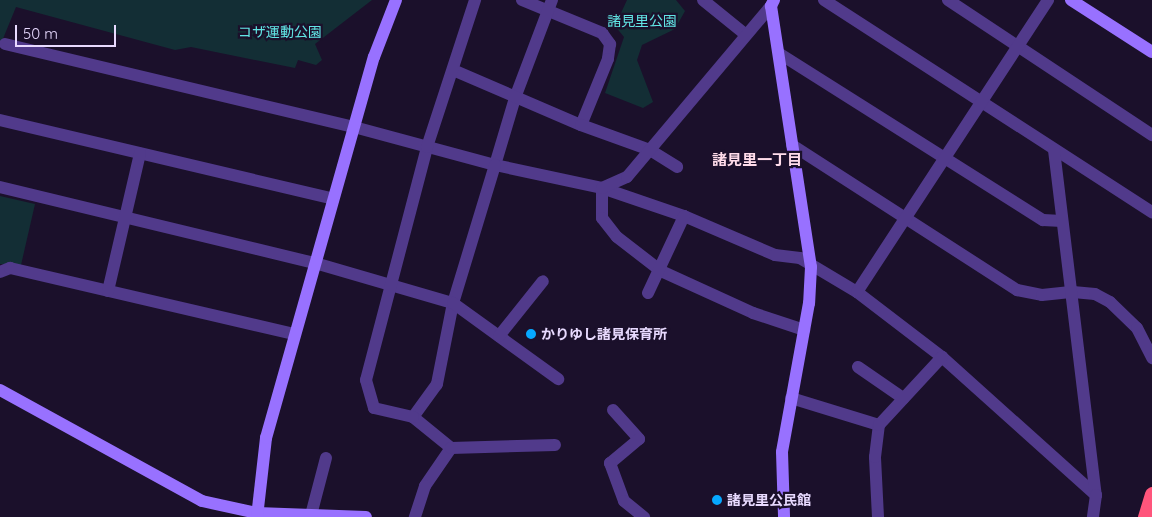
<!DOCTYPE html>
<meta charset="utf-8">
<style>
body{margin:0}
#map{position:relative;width:1152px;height:517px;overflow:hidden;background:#1b102b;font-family:Quicksand,"Noto Sans JP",sans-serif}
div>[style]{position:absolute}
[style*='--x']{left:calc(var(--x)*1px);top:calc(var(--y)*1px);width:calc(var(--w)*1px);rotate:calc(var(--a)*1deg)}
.green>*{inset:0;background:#132e35}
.street>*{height:12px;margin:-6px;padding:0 6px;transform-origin:6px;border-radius:6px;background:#513a8b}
.secondary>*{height:12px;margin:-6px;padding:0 6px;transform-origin:6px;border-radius:6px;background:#9871ff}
.highway>*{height:15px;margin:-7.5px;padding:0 7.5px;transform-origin:7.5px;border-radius:7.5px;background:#ff557c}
.dots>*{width:14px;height:14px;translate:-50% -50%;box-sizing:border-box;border:2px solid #1b102b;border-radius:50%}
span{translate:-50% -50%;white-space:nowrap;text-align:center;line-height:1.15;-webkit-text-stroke:4.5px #1b102b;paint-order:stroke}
.park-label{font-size:14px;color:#61e4e4}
.poi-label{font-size:14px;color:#e8daff;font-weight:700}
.left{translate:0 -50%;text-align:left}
.neighbourhood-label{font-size:15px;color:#ffdcea;font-weight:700}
.scale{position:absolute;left:15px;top:25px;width:101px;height:22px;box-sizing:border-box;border:2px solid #e8daff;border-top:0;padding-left:6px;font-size:15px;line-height:18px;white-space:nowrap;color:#e8daff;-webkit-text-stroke:4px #1b102b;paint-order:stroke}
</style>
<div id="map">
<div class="green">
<i style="clip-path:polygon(0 0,372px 0,315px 44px,322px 60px,316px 65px,298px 60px,295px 68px,191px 47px,175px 50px,16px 7px,0 46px)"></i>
<i style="clip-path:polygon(627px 0,676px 0,685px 11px,675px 29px,642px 45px,637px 60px,653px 102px,643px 108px,605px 93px,624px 37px,615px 26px)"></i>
<i style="clip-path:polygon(0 196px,35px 204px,21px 265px,0 264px)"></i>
</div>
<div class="street">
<i style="--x:522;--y:0;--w:87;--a:22.4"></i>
<i style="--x:602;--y:33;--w:14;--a:54"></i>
<i style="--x:610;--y:44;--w:15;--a:98"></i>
<i style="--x:608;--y:59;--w:71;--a:112.2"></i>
<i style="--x:552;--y:0;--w:105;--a:110.7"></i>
<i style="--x:515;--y:98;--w:70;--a:106.6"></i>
<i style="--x:495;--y:165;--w:109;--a:12.1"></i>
<i style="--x:602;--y:188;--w:87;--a:18.9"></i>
<i style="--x:684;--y:216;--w:99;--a:23.2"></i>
<i style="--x:775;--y:255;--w:25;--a:7"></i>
<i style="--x:800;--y:258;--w:66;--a:30.8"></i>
<i style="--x:857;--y:292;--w:107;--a:37.4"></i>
<i style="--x:942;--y:357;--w:207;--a:41.9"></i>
<i style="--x:703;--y:0;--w:55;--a:39.1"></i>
<i style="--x:824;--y:0;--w:391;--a:32.9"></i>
<i style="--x:948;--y:0;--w:245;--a:33.5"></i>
<i style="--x:5;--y:44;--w:359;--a:13.4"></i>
<i style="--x:354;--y:127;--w:146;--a:15.1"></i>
<i style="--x:495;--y:165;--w:144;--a:106.9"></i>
<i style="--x:453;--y:303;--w:83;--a:101.2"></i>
<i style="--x:437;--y:384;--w:41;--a:126"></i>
<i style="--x:413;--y:417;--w:49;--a:39.2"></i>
<i style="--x:451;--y:448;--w:46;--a:124.4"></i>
<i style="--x:425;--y:486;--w:33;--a:108"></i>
<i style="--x:780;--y:54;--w:311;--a:32.3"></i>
<i style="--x:1043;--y:220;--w:19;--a:3"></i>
<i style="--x:453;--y:70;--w:139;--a:23.3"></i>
<i style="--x:581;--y:125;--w:73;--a:19.9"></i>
<i style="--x:650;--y:150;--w:32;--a:32"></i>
<i style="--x:0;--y:120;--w:342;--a:13.3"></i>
<i style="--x:792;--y:145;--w:268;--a:32.8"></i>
<i style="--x:1017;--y:290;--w:25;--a:11"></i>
<i style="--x:1042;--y:295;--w:31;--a:-6"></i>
<i style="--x:1073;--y:292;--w:22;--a:5"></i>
<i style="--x:1095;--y:294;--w:17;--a:28"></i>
<i style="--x:1110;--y:302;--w:37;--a:44"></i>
<i style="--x:1137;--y:328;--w:34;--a:63"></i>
<i style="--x:1054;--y:150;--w:348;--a:83.1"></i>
<i style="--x:1096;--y:495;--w:22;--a:98"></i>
<i style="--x:0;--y:187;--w:324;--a:13.6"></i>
<i style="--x:315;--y:263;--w:144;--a:16.2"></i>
<i style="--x:453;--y:303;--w:130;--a:35.9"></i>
<i style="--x:602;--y:188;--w:30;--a:90"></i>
<i style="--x:602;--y:218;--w:24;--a:52"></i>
<i style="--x:617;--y:237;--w:56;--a:37.7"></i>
<i style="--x:661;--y:271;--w:101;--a:24.5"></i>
<i style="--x:753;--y:313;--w:54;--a:18.4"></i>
<i style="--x:602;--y:188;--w:27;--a:-24"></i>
<i style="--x:627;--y:177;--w:224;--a:-49.9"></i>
<i style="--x:0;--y:272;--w:11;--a:-22"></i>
<i style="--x:10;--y:268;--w:292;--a:13.1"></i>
<i style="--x:108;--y:291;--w:141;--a:-76.9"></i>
<i style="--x:857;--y:292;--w:349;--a:-56.8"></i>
<i style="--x:648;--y:293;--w:85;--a:-64.9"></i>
<i style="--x:499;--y:336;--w:70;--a:-51.3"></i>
<i style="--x:858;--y:367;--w:55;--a:34.6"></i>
<i style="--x:791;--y:398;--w:92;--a:17.1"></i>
<i style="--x:613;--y:410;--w:39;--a:48"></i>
<i style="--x:639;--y:439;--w:38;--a:140"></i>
<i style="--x:610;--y:463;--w:40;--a:69.8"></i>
<i style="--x:624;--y:501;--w:26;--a:39"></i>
<i style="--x:413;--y:417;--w:40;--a:-167"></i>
<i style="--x:374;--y:408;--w:29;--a:-106"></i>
<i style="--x:366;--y:380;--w:241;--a:-75.3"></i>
<i style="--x:427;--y:147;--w:155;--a:-71.9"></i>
<i style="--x:451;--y:448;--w:104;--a:-1.7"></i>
<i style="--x:311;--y:515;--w:59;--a:-75.3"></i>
<i style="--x:878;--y:517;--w:60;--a:-92.9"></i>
<i style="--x:875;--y:457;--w:32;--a:-83"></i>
<i style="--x:879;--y:425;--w:93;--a:-47.2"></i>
</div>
<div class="secondary">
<i style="--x:774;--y:0;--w:7;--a:117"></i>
<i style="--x:771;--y:6;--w:264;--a:81.3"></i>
<i style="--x:811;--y:267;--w:36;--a:93"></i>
<i style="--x:809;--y:303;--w:151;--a:100.3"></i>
<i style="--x:782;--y:452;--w:65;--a:88.2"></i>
<i style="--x:1071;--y:0;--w:96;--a:32.7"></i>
<i style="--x:0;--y:390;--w:230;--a:28.8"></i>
<i style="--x:202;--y:501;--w:56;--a:12.3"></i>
<i style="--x:257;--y:513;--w:109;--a:2.1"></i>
<i style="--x:257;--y:517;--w:80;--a:-83.5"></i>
<i style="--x:266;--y:438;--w:396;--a:-74.2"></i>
<i style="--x:374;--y:57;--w:61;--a:-68.9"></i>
</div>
<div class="highway">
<i style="--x:1145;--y:517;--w:24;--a:-73"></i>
</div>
<div class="dots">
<i style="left:531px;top:334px;background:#06a8ff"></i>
<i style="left:717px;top:500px;background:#06a8ff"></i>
</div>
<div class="park-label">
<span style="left:642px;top:21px">諸見里公園</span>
<span style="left:280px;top:32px">コザ運動公園</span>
</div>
<div class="poi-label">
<span class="left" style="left:541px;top:334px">かりゆし諸見保育所</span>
<span class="left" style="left:727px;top:500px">諸見里公民館</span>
</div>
<div class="neighbourhood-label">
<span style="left:757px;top:160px">諸見里一丁目</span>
</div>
<div class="scale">50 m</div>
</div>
